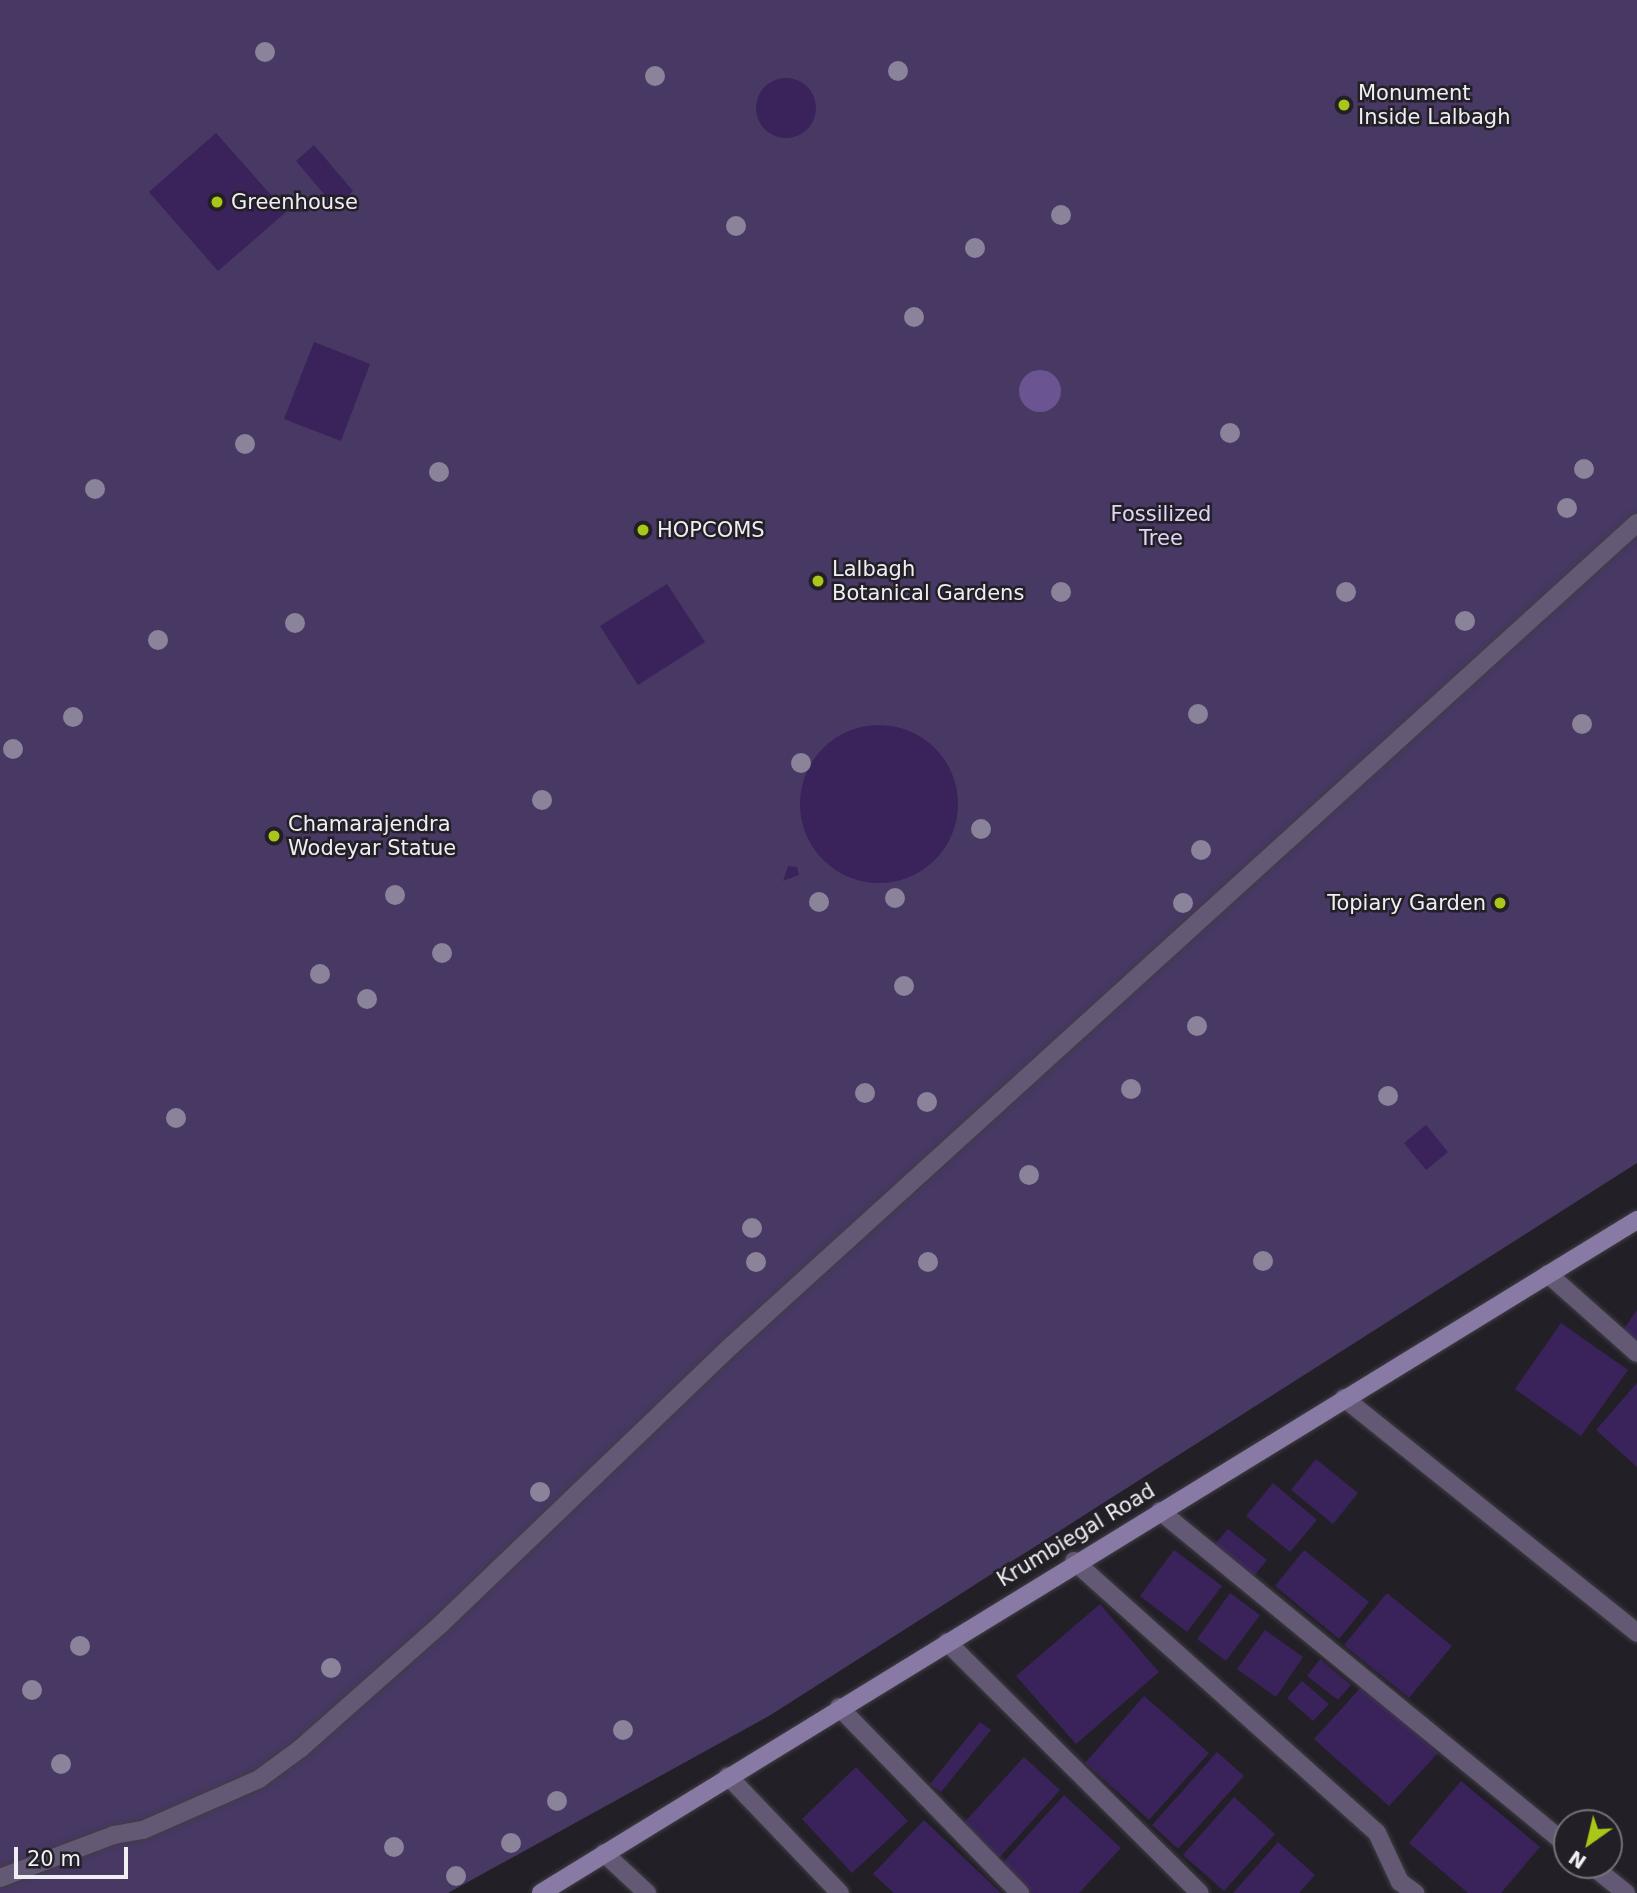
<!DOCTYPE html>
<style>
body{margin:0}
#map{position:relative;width:1637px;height:1893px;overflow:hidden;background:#222026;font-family:"DejaVu Sans",sans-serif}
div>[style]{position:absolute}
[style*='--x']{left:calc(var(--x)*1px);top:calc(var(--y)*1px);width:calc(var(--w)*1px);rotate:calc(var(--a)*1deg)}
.green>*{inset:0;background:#483864}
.water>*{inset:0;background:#6b5492}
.round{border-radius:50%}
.building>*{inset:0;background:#3a225b}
.roads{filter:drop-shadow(0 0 2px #3f3d43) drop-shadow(0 0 2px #3f3d43)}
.street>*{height:18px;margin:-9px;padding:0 9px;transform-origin:9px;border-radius:9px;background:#635975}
.secondary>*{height:18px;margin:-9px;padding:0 9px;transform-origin:9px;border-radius:9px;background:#8879a5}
.trees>*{width:20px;height:20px;margin:-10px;border-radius:50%;background:#8a839a}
.dots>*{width:19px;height:19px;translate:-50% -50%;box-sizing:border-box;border:4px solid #222026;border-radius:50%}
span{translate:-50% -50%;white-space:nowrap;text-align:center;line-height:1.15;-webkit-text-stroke:5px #222026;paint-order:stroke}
.poi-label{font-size:21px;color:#efeef2}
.left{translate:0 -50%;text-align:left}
.right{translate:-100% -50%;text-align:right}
.park-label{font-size:21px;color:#e0d4f9}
.street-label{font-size:21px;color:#efeef2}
.north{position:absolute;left:1553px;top:1809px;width:70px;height:70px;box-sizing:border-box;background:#222026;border:2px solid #747278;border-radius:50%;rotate:214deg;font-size:19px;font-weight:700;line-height:28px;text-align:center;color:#efeef2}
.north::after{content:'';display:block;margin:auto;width:24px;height:32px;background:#a9c719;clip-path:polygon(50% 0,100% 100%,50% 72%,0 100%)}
.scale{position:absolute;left:14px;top:1847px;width:114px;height:32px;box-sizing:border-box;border:4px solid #efeef2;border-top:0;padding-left:9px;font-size:21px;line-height:24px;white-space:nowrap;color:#efeef2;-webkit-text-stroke:5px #222026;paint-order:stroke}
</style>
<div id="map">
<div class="green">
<i style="clip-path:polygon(0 0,1637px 0,1637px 1163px,769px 1716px,448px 1893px,0 1893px)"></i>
</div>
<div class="water">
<i class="round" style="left:1019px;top:370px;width:42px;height:42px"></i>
</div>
<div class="building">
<i class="round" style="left:756px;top:78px;width:60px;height:60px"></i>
<i style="clip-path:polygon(216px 133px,286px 212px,218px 271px,149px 192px)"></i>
<i style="clip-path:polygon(314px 145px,353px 191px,335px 207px,296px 161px)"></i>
<i style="clip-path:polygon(314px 342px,370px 364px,341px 441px,284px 419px)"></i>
<i style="clip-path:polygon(667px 584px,705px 642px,638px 685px,600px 626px)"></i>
<i class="round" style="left:800px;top:725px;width:158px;height:158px"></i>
<i style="clip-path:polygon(788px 866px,797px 867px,799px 875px,783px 881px)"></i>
<i style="clip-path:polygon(1426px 1125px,1448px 1152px,1426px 1170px,1404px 1143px)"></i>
<i style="clip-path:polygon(1637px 1310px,1637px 1340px,1623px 1330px)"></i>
<i style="clip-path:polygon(1561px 1323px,1628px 1370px,1581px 1436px,1515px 1389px)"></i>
<i style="clip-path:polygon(1637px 1383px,1637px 1467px,1596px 1430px)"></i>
<i style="clip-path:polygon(1316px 1459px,1358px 1493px,1333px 1524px,1291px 1490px)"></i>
<i style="clip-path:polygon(1273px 1483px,1317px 1520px,1290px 1552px,1246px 1516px)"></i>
<i style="clip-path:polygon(1228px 1529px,1267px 1560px,1250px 1581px,1211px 1549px)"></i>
<i style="clip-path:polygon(1174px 1550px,1222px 1586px,1187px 1632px,1140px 1596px)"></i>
<i style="clip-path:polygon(1304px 1550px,1369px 1602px,1339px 1639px,1275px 1586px)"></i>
<i style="clip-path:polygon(1230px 1593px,1260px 1615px,1226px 1661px,1197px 1639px)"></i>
<i style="clip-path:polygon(1387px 1593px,1452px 1646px,1409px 1698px,1344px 1645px)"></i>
<i style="clip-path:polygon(1100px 1604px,1159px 1672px,1076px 1744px,1016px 1676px)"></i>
<i style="clip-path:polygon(1265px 1630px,1303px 1657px,1276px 1697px,1237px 1669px)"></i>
<i style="clip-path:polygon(1320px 1659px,1351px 1685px,1338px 1700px,1307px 1676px)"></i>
<i style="clip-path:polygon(1302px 1681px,1329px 1704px,1313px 1721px,1287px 1698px)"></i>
<i style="clip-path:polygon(1363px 1685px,1438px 1753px,1389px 1806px,1314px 1739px)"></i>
<i style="clip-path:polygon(1144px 1696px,1209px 1753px,1149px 1820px,1085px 1763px)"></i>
<i style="clip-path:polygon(980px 1722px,991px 1730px,941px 1792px,930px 1784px)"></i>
<i style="clip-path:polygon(1217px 1752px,1244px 1776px,1178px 1849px,1152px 1825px)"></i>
<i style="clip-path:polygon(1024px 1757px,1060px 1790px,998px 1859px,961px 1826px)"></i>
<i style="clip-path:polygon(856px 1767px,908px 1821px,852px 1873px,802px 1819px)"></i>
<i style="clip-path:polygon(1461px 1781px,1540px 1847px,1501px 1893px,1468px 1893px,1409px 1843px)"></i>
<i style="clip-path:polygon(1064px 1795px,1121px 1848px,1079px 1893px,1025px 1893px,998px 1868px)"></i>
<i style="clip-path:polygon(1234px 1797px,1275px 1834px,1224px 1891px,1183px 1855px)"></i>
<i style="clip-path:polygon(924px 1820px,982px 1875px,1001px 1893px,894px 1893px,873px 1874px)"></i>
<i style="clip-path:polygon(1278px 1842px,1315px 1875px,1299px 1893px,1233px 1893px)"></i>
</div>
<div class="roads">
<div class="street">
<i style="--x:1548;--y:1274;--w:119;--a:41.6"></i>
<i style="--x:1344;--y:1398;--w:376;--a:38.7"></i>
<i style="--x:1160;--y:1511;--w:527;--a:39.37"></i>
<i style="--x:1074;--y:1561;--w:407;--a:41.9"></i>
<i style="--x:1377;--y:1833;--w:54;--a:64.9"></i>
<i style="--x:1400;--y:1882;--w:19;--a:36"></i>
<i style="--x:947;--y:1642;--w:356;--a:44.8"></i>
<i style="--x:839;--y:1707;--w:260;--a:45.8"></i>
<i style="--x:728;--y:1776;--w:162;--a:46.3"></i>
<i style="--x:604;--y:1853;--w:59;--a:42.9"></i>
<i style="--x:1591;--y:1865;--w:45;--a:38.7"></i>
<i style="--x:0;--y:1878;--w:122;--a:-20.7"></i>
<i style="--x:114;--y:1835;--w:29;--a:-10"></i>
<i style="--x:143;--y:1830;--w:127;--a:-23.7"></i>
<i style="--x:259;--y:1779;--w:52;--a:-36.4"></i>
<i style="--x:301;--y:1748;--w:187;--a:-41.5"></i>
<i style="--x:441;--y:1624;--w:402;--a:-43.8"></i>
<i style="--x:731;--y:1346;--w:1224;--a:-42.25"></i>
</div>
<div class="secondary">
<i style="--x:541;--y:1893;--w:1286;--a:-31.55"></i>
</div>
</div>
<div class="trees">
<i style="left:265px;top:52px"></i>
<i style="left:898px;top:71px"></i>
<i style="left:655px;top:76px"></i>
<i style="left:1061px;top:215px"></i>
<i style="left:736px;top:226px"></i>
<i style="left:975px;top:248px"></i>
<i style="left:914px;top:317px"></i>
<i style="left:1230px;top:433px"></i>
<i style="left:245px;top:444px"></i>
<i style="left:1584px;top:469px"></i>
<i style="left:439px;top:472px"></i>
<i style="left:95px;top:489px"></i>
<i style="left:1567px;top:508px"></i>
<i style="left:1061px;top:592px"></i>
<i style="left:1346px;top:592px"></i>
<i style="left:1465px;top:621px"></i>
<i style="left:295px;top:623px"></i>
<i style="left:158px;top:640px"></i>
<i style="left:1198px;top:714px"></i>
<i style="left:73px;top:717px"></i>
<i style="left:1582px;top:724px"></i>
<i style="left:13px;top:749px"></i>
<i style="left:801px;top:763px"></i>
<i style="left:542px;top:800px"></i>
<i style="left:981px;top:829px"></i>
<i style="left:1201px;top:850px"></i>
<i style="left:395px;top:895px"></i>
<i style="left:895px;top:898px"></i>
<i style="left:819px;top:902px"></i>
<i style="left:1183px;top:903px"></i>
<i style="left:442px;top:953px"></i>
<i style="left:320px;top:974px"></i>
<i style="left:904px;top:986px"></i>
<i style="left:367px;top:999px"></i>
<i style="left:1197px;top:1026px"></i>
<i style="left:1131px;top:1089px"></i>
<i style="left:865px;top:1093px"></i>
<i style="left:1388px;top:1096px"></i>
<i style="left:927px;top:1102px"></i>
<i style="left:176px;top:1118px"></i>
<i style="left:1029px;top:1175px"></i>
<i style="left:752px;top:1228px"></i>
<i style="left:1263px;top:1261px"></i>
<i style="left:756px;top:1262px"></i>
<i style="left:928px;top:1262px"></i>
<i style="left:540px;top:1492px"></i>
<i style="left:80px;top:1646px"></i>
<i style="left:331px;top:1668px"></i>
<i style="left:32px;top:1690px"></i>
<i style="left:623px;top:1730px"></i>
<i style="left:61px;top:1764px"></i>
<i style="left:557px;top:1801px"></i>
<i style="left:511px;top:1843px"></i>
<i style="left:394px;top:1847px"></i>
<i style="left:456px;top:1876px"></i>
</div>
<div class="dots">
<i style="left:1344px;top:105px;background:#a9c719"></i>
<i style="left:217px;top:202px;background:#a9c719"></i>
<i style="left:643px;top:530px;background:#a9c719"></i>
<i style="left:818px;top:581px;background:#a9c719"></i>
<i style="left:274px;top:836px;background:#a9c719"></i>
<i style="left:1500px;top:903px;background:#a9c719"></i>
</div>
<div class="poi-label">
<span class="left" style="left:1358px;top:105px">Monument<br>Inside Lalbagh</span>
<span class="left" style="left:231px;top:202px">Greenhouse</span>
<span class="left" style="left:657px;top:530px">HOPCOMS</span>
<span class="left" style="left:832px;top:581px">Lalbagh<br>Botanical Gardens</span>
<span class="left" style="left:288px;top:836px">Chamarajendra<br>Wodeyar Statue</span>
<span class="right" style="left:1486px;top:903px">Topiary Garden</span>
</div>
<div class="park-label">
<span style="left:1161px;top:526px">Fossilized<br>Tree</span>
</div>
<div class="street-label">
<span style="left:1076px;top:1535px;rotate:-31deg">Krumbiegal Road</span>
</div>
<div class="north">N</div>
<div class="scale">20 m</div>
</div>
